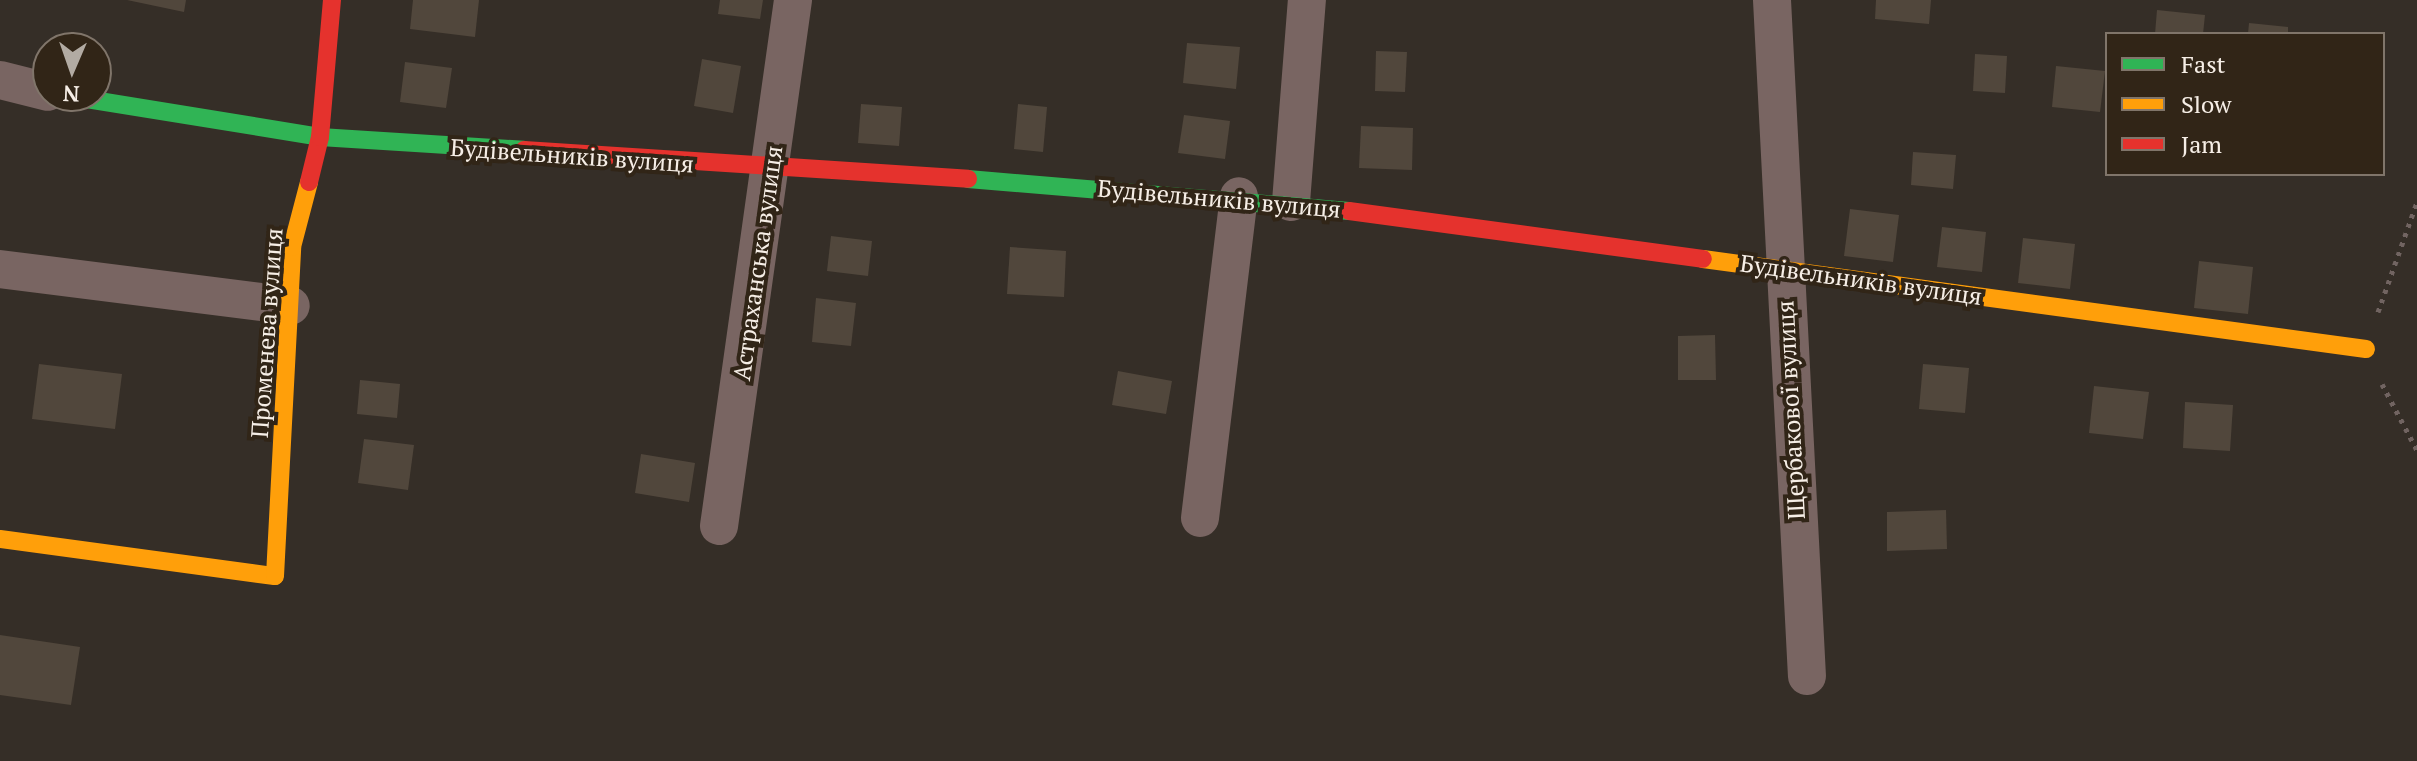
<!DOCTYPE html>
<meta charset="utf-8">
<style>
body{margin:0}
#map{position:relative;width:2417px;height:761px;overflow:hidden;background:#352e27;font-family:"PT Serif",serif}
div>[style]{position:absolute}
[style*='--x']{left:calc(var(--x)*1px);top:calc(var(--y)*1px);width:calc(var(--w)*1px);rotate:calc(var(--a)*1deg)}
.building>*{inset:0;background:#51473c}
.path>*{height:5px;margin-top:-2.5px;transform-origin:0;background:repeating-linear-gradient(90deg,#716461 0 4px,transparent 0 10px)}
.street>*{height:38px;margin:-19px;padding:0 19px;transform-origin:19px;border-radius:19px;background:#796562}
.fast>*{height:18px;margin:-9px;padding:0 9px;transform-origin:9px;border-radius:9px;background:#30b455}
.slow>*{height:18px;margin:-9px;padding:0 9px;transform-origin:9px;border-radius:9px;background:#ff9f0a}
.jam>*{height:18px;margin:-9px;padding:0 9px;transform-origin:9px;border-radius:9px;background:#e5322d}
span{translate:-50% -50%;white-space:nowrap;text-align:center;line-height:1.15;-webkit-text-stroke:8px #312517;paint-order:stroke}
.street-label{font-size:24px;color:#f6eee6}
.legend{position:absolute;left:2105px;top:32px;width:280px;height:144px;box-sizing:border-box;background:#312517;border:2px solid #80756a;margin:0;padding:10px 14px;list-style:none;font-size:24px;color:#f6eee6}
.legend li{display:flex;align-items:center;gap:16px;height:40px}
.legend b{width:40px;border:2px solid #80756a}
.north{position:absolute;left:32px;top:32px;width:80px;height:80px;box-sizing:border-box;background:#312517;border:2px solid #80756a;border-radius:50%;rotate:182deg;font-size:22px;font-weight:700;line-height:32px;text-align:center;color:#f6eee6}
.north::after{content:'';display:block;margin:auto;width:28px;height:36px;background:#b2aba3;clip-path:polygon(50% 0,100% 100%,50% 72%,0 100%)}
</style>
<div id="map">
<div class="building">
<i style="clip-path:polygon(127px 0,186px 0,184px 12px)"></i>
<i style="clip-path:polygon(413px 0,479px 0,475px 37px,410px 29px)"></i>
<i style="clip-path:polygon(720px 0,763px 0,760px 19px,718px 14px)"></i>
<i style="clip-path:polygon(1876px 0,1931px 0,1929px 24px,1875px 19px)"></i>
<i style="clip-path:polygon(2157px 10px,2205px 15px,2203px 34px,2155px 34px)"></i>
<i style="clip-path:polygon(2249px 23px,2288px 27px,2288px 34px,2248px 34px)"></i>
<i style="clip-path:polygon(1187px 43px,1240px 47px,1236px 89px,1183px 83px)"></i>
<i style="clip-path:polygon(1376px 51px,1407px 52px,1405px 92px,1375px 91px)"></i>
<i style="clip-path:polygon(1975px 54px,2007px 56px,2005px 93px,1973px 91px)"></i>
<i style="clip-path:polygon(702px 59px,741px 66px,733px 113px,694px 106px)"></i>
<i style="clip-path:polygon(405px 62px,452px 68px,446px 108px,400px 102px)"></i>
<i style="clip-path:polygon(2056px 66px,2105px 71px,2100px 112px,2052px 107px)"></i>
<i style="clip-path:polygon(861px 104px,902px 107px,899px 146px,858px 143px)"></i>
<i style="clip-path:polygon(1018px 104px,1047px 107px,1043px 152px,1014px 149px)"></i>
<i style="clip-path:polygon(1184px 115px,1230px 121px,1225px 159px,1178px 153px)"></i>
<i style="clip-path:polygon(1361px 126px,1413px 128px,1412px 170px,1359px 168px)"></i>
<i style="clip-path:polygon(1913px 152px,1956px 155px,1953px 189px,1911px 185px)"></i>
<i style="clip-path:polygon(1850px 209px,1899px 215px,1893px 262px,1844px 256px)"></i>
<i style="clip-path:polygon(1942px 227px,1986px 232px,1982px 272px,1937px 267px)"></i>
<i style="clip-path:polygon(831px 236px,872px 241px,868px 276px,827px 271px)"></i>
<i style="clip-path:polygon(2023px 238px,2075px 244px,2070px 289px,2018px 283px)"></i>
<i style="clip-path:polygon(1010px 247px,1066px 251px,1064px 297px,1007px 294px)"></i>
<i style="clip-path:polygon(2199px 261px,2253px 267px,2248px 314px,2194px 308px)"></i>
<i style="clip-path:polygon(816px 298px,856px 303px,851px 346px,812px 342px)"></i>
<i style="clip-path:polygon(1715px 335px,1716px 380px,1678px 380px,1678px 336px)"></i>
<i style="clip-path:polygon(39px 364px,122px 374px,115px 429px,32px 419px)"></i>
<i style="clip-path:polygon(1923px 364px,1969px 368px,1965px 413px,1919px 409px)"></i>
<i style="clip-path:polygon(1118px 371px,1172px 381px,1166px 414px,1112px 405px)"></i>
<i style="clip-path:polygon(360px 380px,400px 384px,397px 418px,357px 414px)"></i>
<i style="clip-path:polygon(2094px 386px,2149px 392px,2143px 439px,2089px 433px)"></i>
<i style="clip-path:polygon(2185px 402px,2233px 405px,2230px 451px,2183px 448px)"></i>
<i style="clip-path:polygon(364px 439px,414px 445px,408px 490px,358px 483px)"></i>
<i style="clip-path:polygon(641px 454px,695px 463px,689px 502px,635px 493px)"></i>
<i style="clip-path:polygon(1946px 510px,1947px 549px,1887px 551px,1887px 512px)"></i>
<i style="clip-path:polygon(0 635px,80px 647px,71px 705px,0 695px)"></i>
</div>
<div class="path">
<i style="--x:2378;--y:312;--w:117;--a:-70.5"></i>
<i style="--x:2382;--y:384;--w:75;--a:62.1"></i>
</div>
<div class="street">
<i style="--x:1772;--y:0;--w:677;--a:87.04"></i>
<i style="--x:0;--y:80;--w:49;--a:14"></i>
<i style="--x:1291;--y:202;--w:203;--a:-85.5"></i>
<i style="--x:0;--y:269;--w:293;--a:7.2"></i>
<i style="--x:1200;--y:518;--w:324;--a:-83.1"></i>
<i style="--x:719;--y:526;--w:531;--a:-81.99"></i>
</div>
<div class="fast">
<i style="--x:68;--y:96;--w:255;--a:9.2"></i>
<i style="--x:320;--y:137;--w:204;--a:3.6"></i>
<i style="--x:968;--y:179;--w:382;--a:4.8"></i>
</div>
<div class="slow">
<i style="--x:1703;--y:259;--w:669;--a:7.73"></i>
<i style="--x:0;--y:539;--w:277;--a:7.7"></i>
<i style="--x:275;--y:576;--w:329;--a:-87"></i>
<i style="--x:292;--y:247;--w:67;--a:-75.3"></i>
</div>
<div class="jam">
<i style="--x:524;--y:150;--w:445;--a:3.7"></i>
<i style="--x:309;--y:182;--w:46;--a:-76.3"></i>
<i style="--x:320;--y:137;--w:138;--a:-85"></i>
<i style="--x:1349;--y:211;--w:357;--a:7.7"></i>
</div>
<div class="street-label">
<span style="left:572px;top:156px;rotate:4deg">Будівельників вулиця</span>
<span style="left:1219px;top:199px;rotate:5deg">Будівельників вулиця</span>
<span style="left:758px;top:263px;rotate:-82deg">Астраханська вулиця</span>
<span style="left:1861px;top:280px;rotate:8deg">Будівельників вулиця</span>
<span style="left:267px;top:333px;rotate:-86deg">Променева вулиця</span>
<span style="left:1791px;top:410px;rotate:-93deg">Щербакової вулиця</span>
</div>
<ul class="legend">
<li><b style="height:10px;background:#30b455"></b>Fast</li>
<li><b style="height:10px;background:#ff9f0a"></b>Slow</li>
<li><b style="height:10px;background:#e5322d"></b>Jam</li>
</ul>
<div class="north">N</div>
</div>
